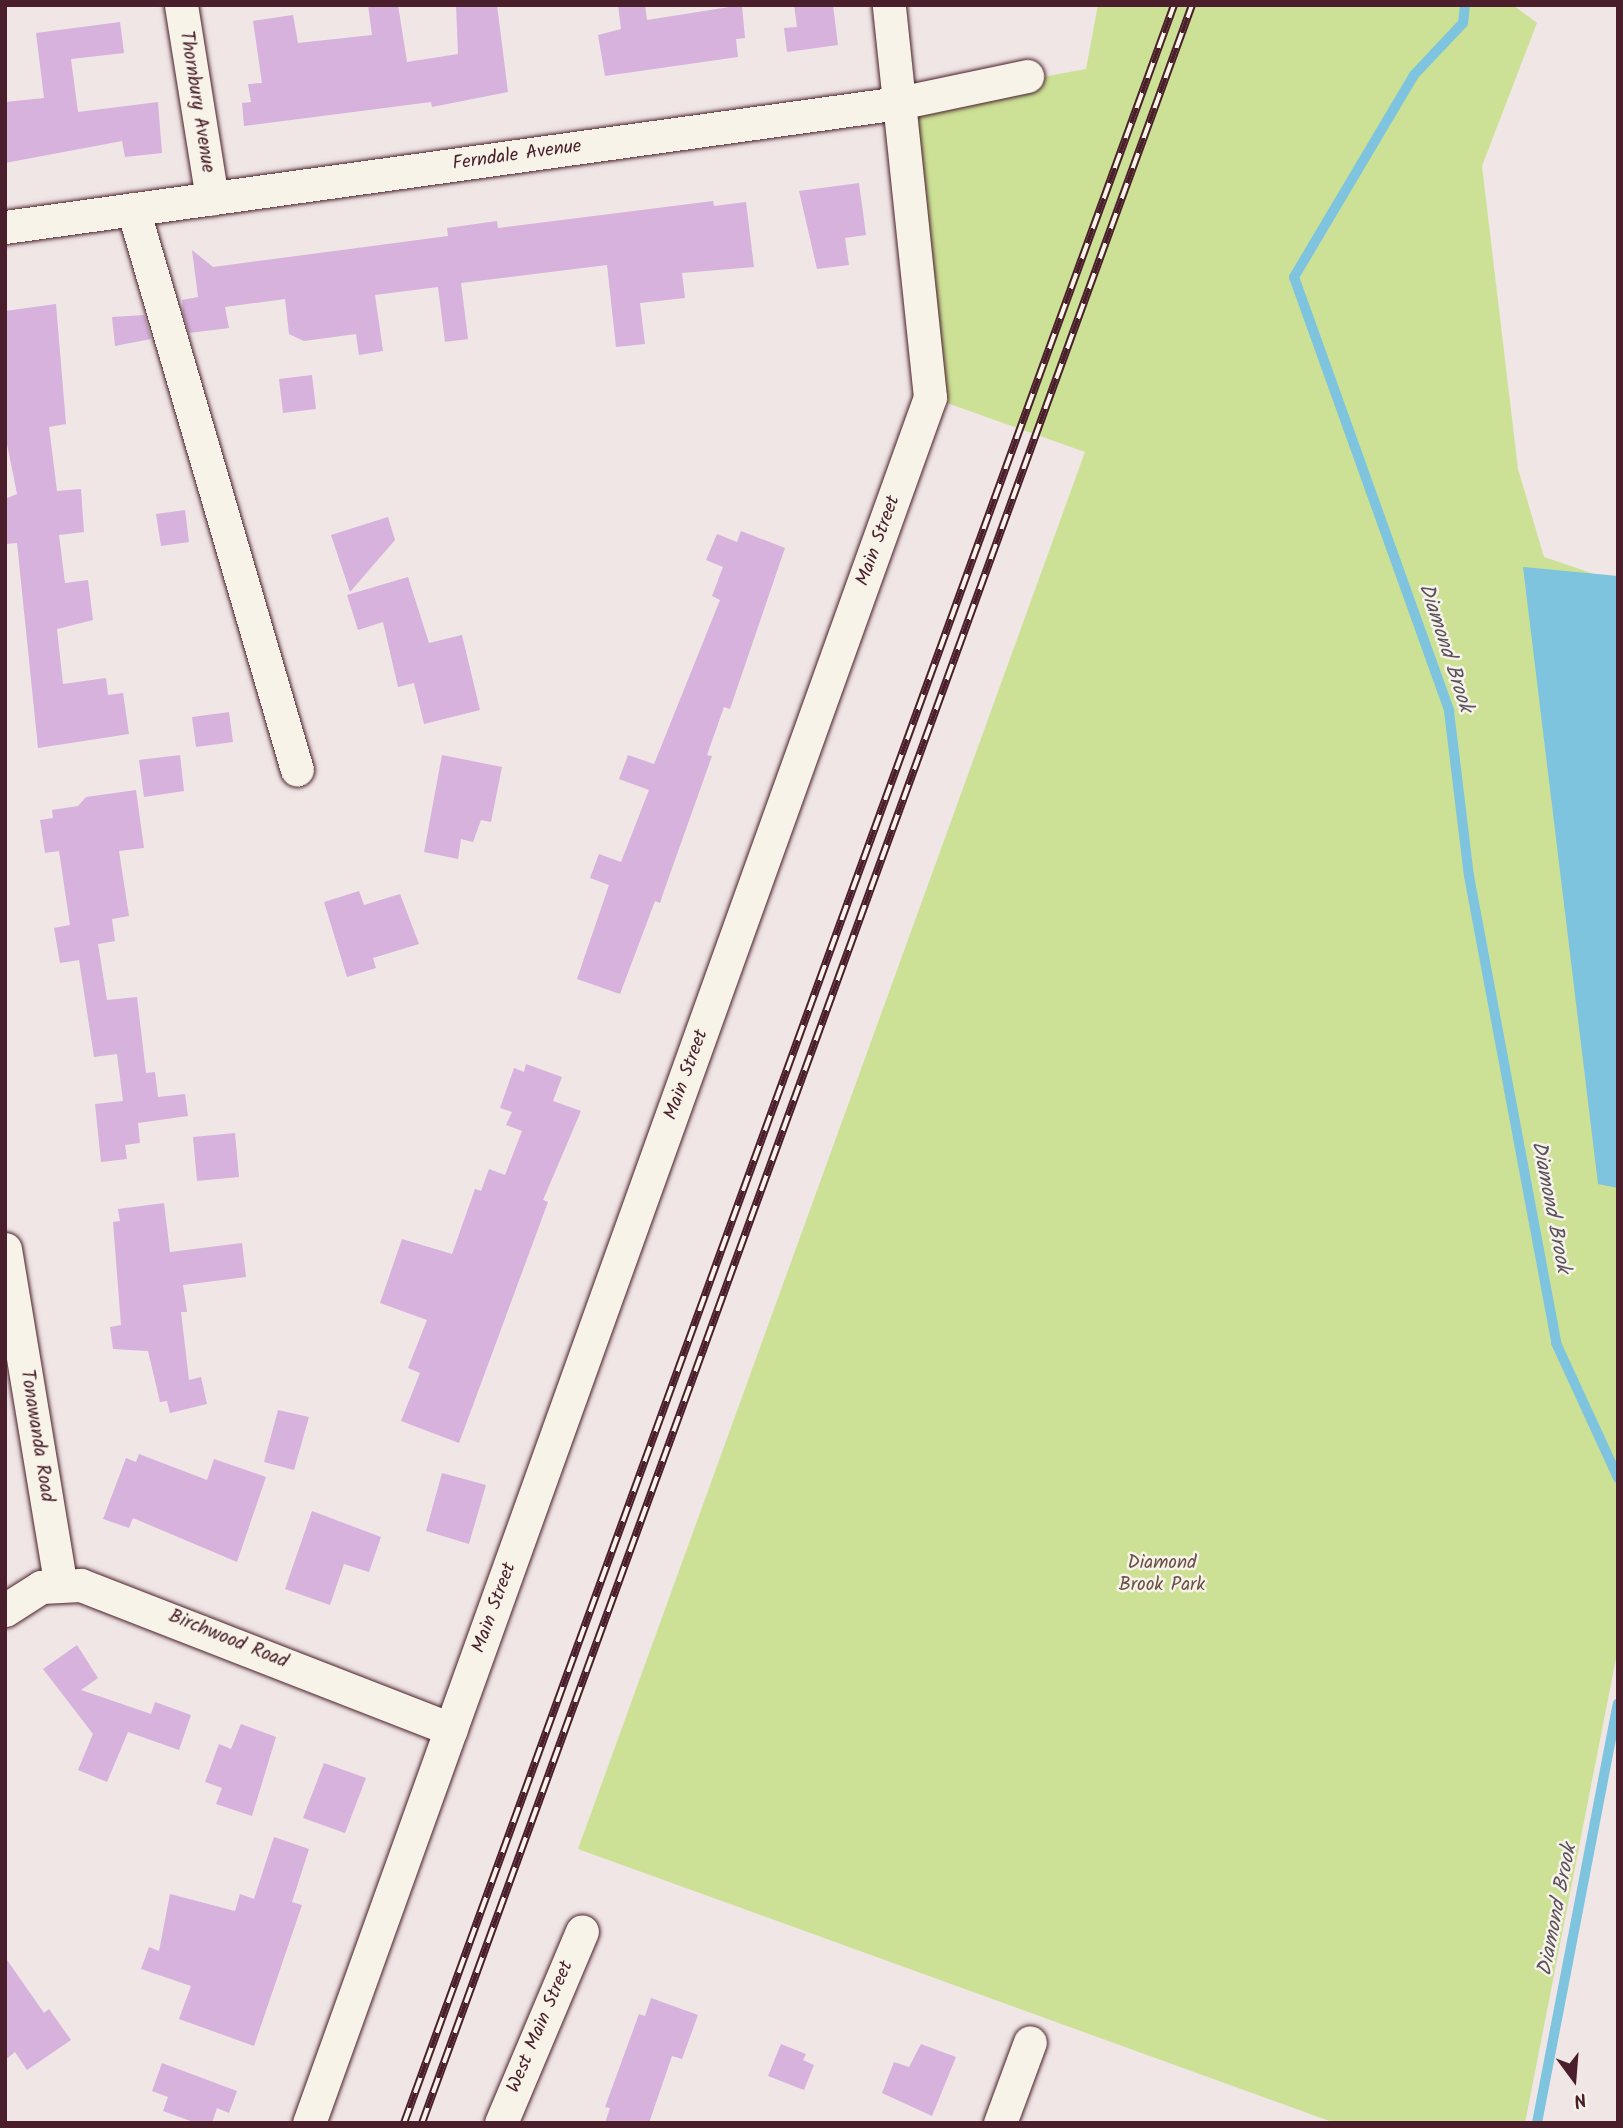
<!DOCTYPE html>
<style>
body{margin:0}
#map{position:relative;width:1623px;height:2128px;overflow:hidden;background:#f0e6e6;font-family:Kalam,sans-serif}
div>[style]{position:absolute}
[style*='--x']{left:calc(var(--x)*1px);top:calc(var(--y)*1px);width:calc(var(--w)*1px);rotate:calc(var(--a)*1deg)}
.green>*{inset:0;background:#cce196}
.water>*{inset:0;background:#7ec4df}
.stream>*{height:10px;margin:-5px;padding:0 5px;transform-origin:5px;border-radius:5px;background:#7ec4df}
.building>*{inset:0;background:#d6b2dc}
.roads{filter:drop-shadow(0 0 2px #4a1f2b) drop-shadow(0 0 2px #4a1f2b)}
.street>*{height:33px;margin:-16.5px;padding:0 16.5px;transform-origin:16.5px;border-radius:16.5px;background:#f7f3e8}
.rail>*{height:8px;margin-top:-4px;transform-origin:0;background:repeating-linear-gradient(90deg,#f7f3e8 0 16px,#4a1f2b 0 32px);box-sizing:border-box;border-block:2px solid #4a1f2b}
span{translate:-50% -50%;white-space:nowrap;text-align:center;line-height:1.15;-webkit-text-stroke:5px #f7f3e8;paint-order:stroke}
.street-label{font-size:19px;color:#4a1f2b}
.park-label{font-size:19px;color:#6a5046}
.water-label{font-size:21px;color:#5a5161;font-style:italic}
.frame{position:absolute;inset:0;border:7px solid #4a1f2b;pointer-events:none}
.north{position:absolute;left:1539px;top:2044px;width:70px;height:70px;-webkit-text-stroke:5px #f7f3e8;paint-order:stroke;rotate:164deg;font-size:19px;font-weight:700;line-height:28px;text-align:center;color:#4a1f2b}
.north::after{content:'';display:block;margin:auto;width:24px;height:32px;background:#4a1f2b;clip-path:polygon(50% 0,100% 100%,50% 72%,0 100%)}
</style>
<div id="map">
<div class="green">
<i style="clip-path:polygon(1098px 5px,1513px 5px,1537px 23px,1482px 166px,1518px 469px,1544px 557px,1618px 582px,1618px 1648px,1525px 2123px,1335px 2123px,578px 1849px,1085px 452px,930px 397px,899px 103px,1086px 69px)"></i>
</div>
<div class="water">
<i style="clip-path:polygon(1523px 567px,1618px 576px,1618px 1188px,1598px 1184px)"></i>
</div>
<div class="stream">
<i style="--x:1465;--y:5;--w:18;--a:96"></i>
<i style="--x:1463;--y:23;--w:71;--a:133.3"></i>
<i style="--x:1414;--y:75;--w:235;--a:120.7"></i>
<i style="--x:1294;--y:277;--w:461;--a:70.3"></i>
<i style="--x:1449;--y:711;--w:166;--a:83.1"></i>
<i style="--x:1469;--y:876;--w:475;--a:79.4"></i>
<i style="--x:1556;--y:1343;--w:149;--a:65.3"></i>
<i style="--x:1537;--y:2123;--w:427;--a:-79.1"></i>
</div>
<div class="building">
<i style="clip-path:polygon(368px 5px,398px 5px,407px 62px,458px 54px,456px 5px,497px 5px,508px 92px,432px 107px,431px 102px,244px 126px,242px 103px,251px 102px,248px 84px,262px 83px,253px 21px,293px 15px,298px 43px,372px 35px)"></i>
<i style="clip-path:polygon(618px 5px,645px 5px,647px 20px,742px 5px,745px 38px,736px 39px,738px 57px,605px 76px,598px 35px,621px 29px)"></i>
<i style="clip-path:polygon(794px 5px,833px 5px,838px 45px,787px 52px,784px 28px,797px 27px)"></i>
<i style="clip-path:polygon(120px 22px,124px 53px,71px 59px,78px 112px,158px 102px,162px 153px,125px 157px,122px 141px,5px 163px,5px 102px,44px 98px,36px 33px)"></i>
<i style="clip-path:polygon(859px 183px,866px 235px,845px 238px,849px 265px,817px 269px,799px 191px)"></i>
<i style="clip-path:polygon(713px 201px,714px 206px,746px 202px,754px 267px,682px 273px,685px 298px,640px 303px,645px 344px,616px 347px,607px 265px,461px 283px,468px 339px,445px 342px,438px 287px,375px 295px,383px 351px,359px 355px,356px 334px,304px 341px,289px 334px,285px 299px,225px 307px,229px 328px,189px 333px,183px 312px,182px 300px,198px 297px,192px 250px,213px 267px,448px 236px,447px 228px,497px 221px,498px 228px)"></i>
<i style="clip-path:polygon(56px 304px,66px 424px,49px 427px,57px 491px,81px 489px,84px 532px,59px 535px,65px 583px,88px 580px,93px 620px,57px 629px,63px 684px,106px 678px,108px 695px,123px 693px,129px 734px,38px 748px,17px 543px,5px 544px,5px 499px,17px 494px,5px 434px,5px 311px)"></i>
<i style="clip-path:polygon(144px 315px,151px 339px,115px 346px,112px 317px)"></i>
<i style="clip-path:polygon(312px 375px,316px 409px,283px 413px,279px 379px)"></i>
<i style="clip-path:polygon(185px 510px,189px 542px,161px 546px,156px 514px)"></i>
<i style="clip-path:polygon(388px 517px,395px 540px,350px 592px,331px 535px)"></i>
<i style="clip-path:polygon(741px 531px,785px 548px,730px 709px,724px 707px,707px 755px,712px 756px,665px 888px,660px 903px,655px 901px,620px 994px,577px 979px,609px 885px,590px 878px,599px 854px,621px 862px,649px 790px,619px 779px,628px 755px,654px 764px,720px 600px,712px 596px,723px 567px,706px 560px,717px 534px,737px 542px)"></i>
<i style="clip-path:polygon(408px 577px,429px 643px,462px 635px,480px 710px,424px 724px,414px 683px,398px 687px,383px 622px,358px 630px,347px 595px)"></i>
<i style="clip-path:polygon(229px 712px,233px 742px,196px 747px,192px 717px)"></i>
<i style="clip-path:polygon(180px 755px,184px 791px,144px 797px,139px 760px)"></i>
<i style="clip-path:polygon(442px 755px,502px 767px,491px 822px,481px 820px,473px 842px,461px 839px,458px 859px,424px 852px)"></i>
<i style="clip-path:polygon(136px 790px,144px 848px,119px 851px,129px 916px,112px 919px,115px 941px,98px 944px,107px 1000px,137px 997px,146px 1073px,155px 1072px,158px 1097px,185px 1094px,188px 1116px,138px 1123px,140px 1143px,125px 1145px,127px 1159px,101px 1162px,95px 1104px,123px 1101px,117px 1054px,94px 1057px,79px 960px,60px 963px,54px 928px,70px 925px,59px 851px,45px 853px,40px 820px,53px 818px,52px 810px,78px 806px,86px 797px)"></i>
<i style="clip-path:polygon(359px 891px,364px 905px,400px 894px,419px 944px,373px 958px,376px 968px,347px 977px,324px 902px)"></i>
<i style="clip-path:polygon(526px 1064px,562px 1077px,553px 1101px,581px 1111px,543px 1200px,548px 1202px,459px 1443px,401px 1421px,420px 1373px,408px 1368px,427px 1320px,380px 1303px,402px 1239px,452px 1254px,475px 1189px,481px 1191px,489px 1169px,505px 1175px,522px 1131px,506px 1125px,512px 1112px,500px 1108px,514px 1068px,524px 1072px)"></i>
<i style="clip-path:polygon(235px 1133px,239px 1177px,197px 1181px,193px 1137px)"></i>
<i style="clip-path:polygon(164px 1203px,170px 1252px,242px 1243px,246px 1277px,183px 1285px,187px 1312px,181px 1312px,189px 1380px,201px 1377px,207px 1404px,170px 1413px,167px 1401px,160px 1402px,148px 1351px,113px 1349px,110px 1327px,121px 1325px,113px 1222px,120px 1221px,118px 1209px)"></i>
<i style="clip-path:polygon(278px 1410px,309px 1417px,294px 1470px,264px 1462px)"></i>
<i style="clip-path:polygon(139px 1454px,207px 1480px,214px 1459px,266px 1477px,237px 1562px,133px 1518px,129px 1528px,103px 1519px,126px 1458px,136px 1462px)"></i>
<i style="clip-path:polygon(442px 1473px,486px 1485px,469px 1544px,426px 1531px)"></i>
<i style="clip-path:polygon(312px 1511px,381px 1537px,369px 1572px,344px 1564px,330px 1605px,285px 1589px)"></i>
<i style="clip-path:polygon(77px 1645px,98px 1678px,81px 1690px,151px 1714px,155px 1702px,191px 1715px,179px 1750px,128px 1732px,107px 1782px,78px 1770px,93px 1734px,43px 1669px)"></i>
<i style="clip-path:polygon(241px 1724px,276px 1737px,252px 1816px,216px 1804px,222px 1788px,205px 1782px,219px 1744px,231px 1749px)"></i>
<i style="clip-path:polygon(324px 1763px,366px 1778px,345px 1833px,303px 1818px)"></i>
<i style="clip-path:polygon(274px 1837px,309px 1849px,292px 1902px,302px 1905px,254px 2046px,179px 2019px,191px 1986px,141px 1969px,149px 1947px,159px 1951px,170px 1894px,235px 1911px,240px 1894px,254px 1899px)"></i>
<i style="clip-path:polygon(5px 1957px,44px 2013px,49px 2009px,71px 2040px,27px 2070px,15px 2052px,5px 2060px)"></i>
<i style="clip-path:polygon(651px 1998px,698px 2015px,682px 2059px,672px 2056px,649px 2123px,605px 2123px,610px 2108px,605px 2107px,639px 2014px,645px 2016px)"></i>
<i style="clip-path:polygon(781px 2044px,806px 2054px,803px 2060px,814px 2065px,804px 2090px,768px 2076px)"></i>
<i style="clip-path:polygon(921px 2044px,956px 2057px,932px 2116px,882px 2093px,894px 2062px,909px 2067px)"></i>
<i style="clip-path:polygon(162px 2063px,237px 2091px,229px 2113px,217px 2108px,212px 2123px,196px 2123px,163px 2111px,168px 2097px,152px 2091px)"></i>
</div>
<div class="roads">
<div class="street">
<i style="--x:181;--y:5;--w:196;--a:80.9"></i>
<i style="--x:133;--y:209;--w:584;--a:73.7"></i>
<i style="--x:5;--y:227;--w:903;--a:-7.9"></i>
<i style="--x:899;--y:103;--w:131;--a:-11.9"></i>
<i style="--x:5;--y:1249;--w:338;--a:80.6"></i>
<i style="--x:5;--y:1610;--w:43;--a:-32.6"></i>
<i style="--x:41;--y:1587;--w:40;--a:-2.9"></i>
<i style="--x:81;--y:1585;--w:397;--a:21.3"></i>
<i style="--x:309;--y:2123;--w:1834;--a:-70.21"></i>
<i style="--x:930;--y:397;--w:394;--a:-96"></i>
<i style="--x:501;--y:2123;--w:208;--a:-67.1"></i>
<i style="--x:1000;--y:2123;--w:86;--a:-69.7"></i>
</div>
</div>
<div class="rail">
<i style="--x:404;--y:2123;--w:2254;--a:-70.02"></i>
<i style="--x:422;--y:2123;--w:2254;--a:-70.02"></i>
</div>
<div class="street-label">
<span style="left:196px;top:102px;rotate:81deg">Thornbury Avenue</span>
<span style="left:517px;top:156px;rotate:-8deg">Ferndale Avenue</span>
<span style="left:879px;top:541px;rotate:-70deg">Main Street</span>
<span style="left:687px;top:1075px;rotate:-70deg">Main Street</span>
<span style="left:36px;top:1436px;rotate:81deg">Tonawanda Road</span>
<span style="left:495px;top:1608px;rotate:-70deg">Main Street</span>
<span style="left:228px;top:1640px;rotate:22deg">Birchwood Road</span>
<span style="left:541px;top:2027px;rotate:-67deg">West Main Street</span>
</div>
<div class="park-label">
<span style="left:1162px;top:1575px">Diamond<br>Brook Park</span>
</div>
<div class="water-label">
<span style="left:1445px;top:648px;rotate:72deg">Diamond Brook</span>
<span style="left:1550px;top:1207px;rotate:79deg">Diamond Brook</span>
<span style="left:1558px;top:1910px;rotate:-79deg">Diamond Brook</span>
</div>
<div class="frame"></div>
<div class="north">N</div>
</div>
